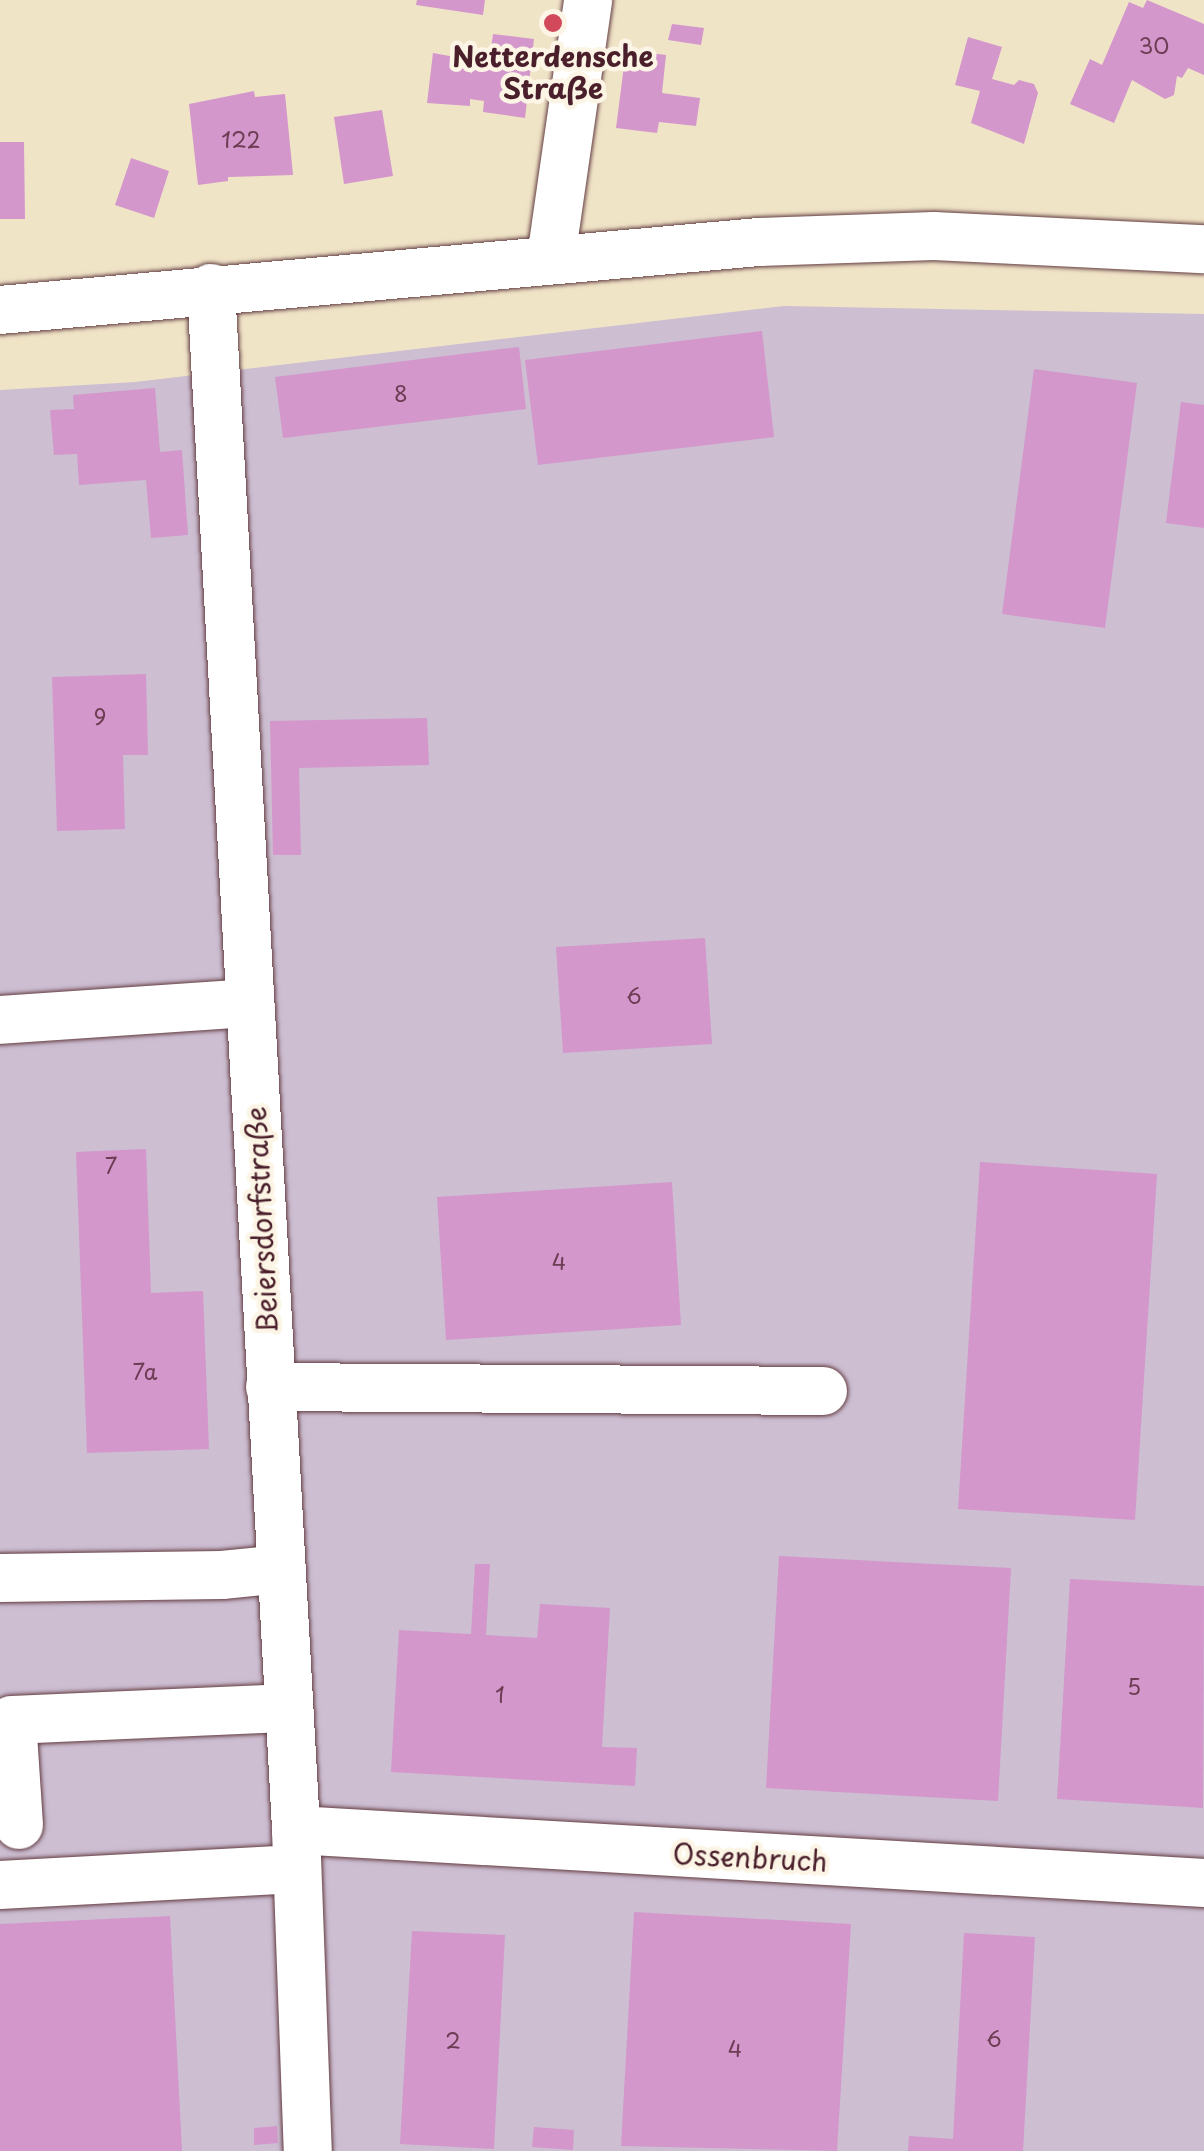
<!DOCTYPE html>
<meta charset="utf-8">
<style>
body{margin:0}
#map{position:relative;width:1204px;height:2151px;overflow:hidden;background:#f0e4c7;font-family:"Playpen Sans",sans-serif}
div>[style]{position:absolute}
[style*='--x']{left:calc(var(--x)*1px);top:calc(var(--y)*1px);width:calc(var(--w)*1px);rotate:calc(var(--a)*1deg)}
.industrial>*{inset:0;background:#cdbed2}
.building>*{inset:0;background:#d397cc}
.roads{filter:drop-shadow(0 0 2px #633d42) drop-shadow(0 0 2px #633d42)}
.minor>*{height:48px;margin:-24px;padding:0 24px;transform-origin:24px;border-radius:24px;background:#fff}
.dots>*{width:28px;height:28px;translate:-50% -50%;box-sizing:border-box;border:5px solid #fcf5e5;border-radius:50%}
span{translate:-50% -50%;white-space:nowrap;text-align:center;line-height:1.15;-webkit-text-stroke:9px #fcf5e5;paint-order:stroke}
.number-label{font-size:22px;color:#6c3d53}
.number-label span{-webkit-text-stroke-width:0}
.poi-label{font-size:28px;color:#4a1f2b;font-weight:700}
.street-label{font-size:28px;color:#4a1f2b}
</style>
<div id="map">
<div class="industrial">
<i style="clip-path:polygon(784px 306px,1204px 314px,1204px 2151px,0 2151px,0 390px,135px 382px)"></i>
</div>
<div class="building">
<i style="clip-path:polygon(417px 0,485px 0,483px 15px,416px 5px)"></i>
<i style="clip-path:polygon(1147px 0,1204px 24px,1204px 75px,1188px 68px,1182px 78px,1177px 76px,1174px 95px,1165px 99px,1132px 80px,1114px 123px,1070px 104px,1090px 59px,1102px 65px,1129px 2px,1143px 8px)"></i>
<i style="clip-path:polygon(672px 24px,704px 28px,701px 45px,668px 40px)"></i>
<i style="clip-path:polygon(493px 34px,534px 39px,525px 118px,483px 112px,484px 101px,470px 99px,470px 106px,427px 103px,433px 53px,489px 63px)"></i>
<i style="clip-path:polygon(968px 37px,1002px 47px,992px 79px,1014px 85px,1019px 80px,1034px 84px,1038px 93px,1024px 144px,971px 123px,980px 91px,955px 85px)"></i>
<i style="clip-path:polygon(626px 50px,666px 55px,662px 93px,700px 98px,696px 126px,659px 122px,657px 133px,616px 128px)"></i>
<i style="clip-path:polygon(254px 91px,255px 97px,285px 94px,293px 175px,228px 177px,228px 181px,198px 185px,189px 104px)"></i>
<i style="clip-path:polygon(382px 110px,393px 176px,344px 184px,334px 117px)"></i>
<i style="clip-path:polygon(0 142px,24px 142px,25px 219px,0 219px)"></i>
<i style="clip-path:polygon(131px 158px,169px 171px,154px 218px,115px 205px)"></i>
<i style="clip-path:polygon(762px 331px,774px 437px,538px 465px,525px 360px)"></i>
<i style="clip-path:polygon(519px 347px,526px 409px,283px 438px,275px 377px)"></i>
<i style="clip-path:polygon(1034px 369px,1137px 383px,1105px 628px,1002px 614px)"></i>
<i style="clip-path:polygon(155px 388px,160px 452px,182px 450px,188px 535px,151px 538px,146px 480px,79px 485px,77px 454px,54px 455px,50px 410px,74px 409px,73px 395px)"></i>
<i style="clip-path:polygon(1181px 402px,1204px 405px,1204px 528px,1166px 523px)"></i>
<i style="clip-path:polygon(146px 674px,148px 755px,123px 755px,125px 829px,57px 831px,52px 677px)"></i>
<i style="clip-path:polygon(427px 718px,429px 765px,299px 768px,301px 855px,273px 855px,270px 721px)"></i>
<i style="clip-path:polygon(705px 938px,712px 1044px,563px 1053px,556px 947px)"></i>
<i style="clip-path:polygon(146px 1149px,151px 1293px,203px 1291px,209px 1449px,87px 1453px,76px 1152px)"></i>
<i style="clip-path:polygon(980px 1162px,1157px 1174px,1135px 1520px,958px 1509px)"></i>
<i style="clip-path:polygon(672px 1182px,681px 1325px,446px 1340px,437px 1197px)"></i>
<i style="clip-path:polygon(779px 1556px,1011px 1568px,998px 1801px,766px 1788px)"></i>
<i style="clip-path:polygon(475px 1564px,490px 1564px,486px 1635px,537px 1638px,540px 1604px,610px 1608px,602px 1747px,637px 1748px,635px 1786px,391px 1772px,399px 1630px,471px 1634px)"></i>
<i style="clip-path:polygon(1070px 1579px,1204px 1586px,1203px 1808px,1057px 1799px)"></i>
<i style="clip-path:polygon(634px 1912px,851px 1924px,837px 2151px,621px 2146px)"></i>
<i style="clip-path:polygon(170px 1916px,182px 2151px,0 2151px,0 1924px)"></i>
<i style="clip-path:polygon(412px 1931px,505px 1935px,494px 2149px,400px 2144px)"></i>
<i style="clip-path:polygon(964px 1933px,1035px 1937px,1023px 2151px,908px 2151px,909px 2136px,953px 2139px)"></i>
<i style="clip-path:polygon(277px 2126px,278px 2143px,254px 2145px,254px 2128px)"></i>
<i style="clip-path:polygon(534px 2127px,574px 2130px,573px 2150px,532px 2147px)"></i>
</div>
<div class="roads">
<div class="minor">
<i style="--x:551;--y:258;--w:261;--a:-81.8"></i>
<i style="--x:211;--y:288;--w:1544;--a:86.84"></i>
<i style="--x:296;--y:1830;--w:321;--a:87.9"></i>
<i style="--x:0;--y:310;--w:762;--a:-5.12"></i>
<i style="--x:759;--y:242;--w:175;--a:-2"></i>
<i style="--x:934;--y:236;--w:270;--a:2.8"></i>
<i style="--x:0;--y:1020;--w:250;--a:-3.9"></i>
<i style="--x:270;--y:1387;--w:553;--a:0.41"></i>
<i style="--x:0;--y:1578;--w:222;--a:-0.8"></i>
<i style="--x:222;--y:1575;--w:59;--a:-5.8"></i>
<i style="--x:19;--y:1825;--w:105;--a:-93.8"></i>
<i style="--x:12;--y:1720;--w:277;--a:-2.5"></i>
<i style="--x:296;--y:1830;--w:910;--a:3.34"></i>
<i style="--x:0;--y:1885;--w:297;--a:-3.1"></i>
</div>
</div>
<div class="dots">
<i style="left:553px;top:23px;background:#d1495b"></i>
</div>
<div class="number-label">
<span style="left:1154px;top:45px">30</span>
<span style="left:241px;top:139px">122</span>
<span style="left:401px;top:393px">8</span>
<span style="left:100px;top:716px">9</span>
<span style="left:634px;top:995px">6</span>
<span style="left:111px;top:1165px">7</span>
<span style="left:559px;top:1261px">4</span>
<span style="left:145px;top:1371px">7a</span>
<span style="left:1134px;top:1686px">5</span>
<span style="left:500px;top:1694px">1</span>
<span style="left:994px;top:2038px">6</span>
<span style="left:453px;top:2040px">2</span>
<span style="left:735px;top:2048px">4</span>
</div>
<div class="poi-label">
<span style="left:553px;top:72px">Netterdensche<br>Straße</span>
</div>
<div class="street-label">
<span style="left:261px;top:1220px;rotate:-93deg">Beiersdorfstraße</span>
<span style="left:750px;top:1857px;rotate:3deg">Ossenbruch</span>
</div>
</div>
